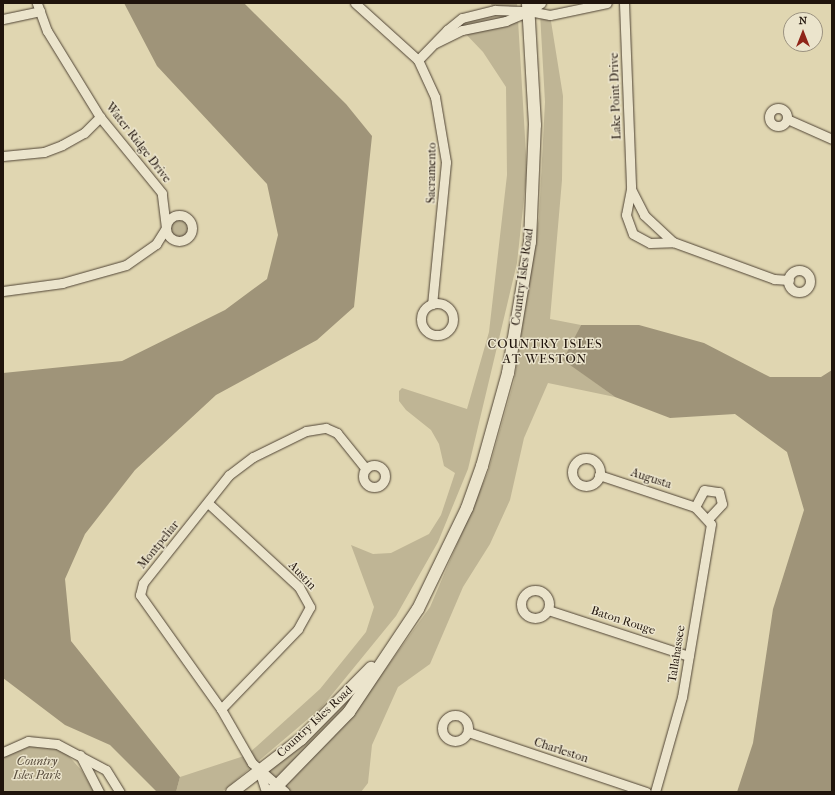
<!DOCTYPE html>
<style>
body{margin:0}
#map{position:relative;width:835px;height:795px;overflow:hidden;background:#e0d6b1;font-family:"IM FELL French Canon",serif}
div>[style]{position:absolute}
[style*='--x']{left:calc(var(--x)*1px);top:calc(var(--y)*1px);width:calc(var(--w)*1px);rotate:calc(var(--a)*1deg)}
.green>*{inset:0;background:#bfb595}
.round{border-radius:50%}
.water>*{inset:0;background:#9f9479}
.roads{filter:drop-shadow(0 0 1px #504435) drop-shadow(0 0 1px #504435)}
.street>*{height:9px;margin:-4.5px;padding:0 4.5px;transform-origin:4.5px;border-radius:4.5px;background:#ebe4cc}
.street>.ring{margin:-4.5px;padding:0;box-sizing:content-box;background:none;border:9px solid #ebe4cc;border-radius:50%}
.secondary>*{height:12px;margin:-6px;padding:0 6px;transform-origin:6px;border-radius:6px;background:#ebe4cc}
span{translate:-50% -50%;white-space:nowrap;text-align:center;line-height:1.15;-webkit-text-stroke:3px #ebe4cc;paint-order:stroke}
.street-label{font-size:12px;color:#20140c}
.park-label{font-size:12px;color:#584c3c;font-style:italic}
.neighbourhood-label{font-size:13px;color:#20140c;letter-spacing:1px}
.frame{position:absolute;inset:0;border:4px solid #20140c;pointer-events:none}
.north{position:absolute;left:783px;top:12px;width:40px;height:40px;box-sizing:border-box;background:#ebe4cc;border:1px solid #9a917f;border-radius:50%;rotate:0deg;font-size:11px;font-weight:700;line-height:16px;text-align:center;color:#20140c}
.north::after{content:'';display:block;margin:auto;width:14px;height:18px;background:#8f2418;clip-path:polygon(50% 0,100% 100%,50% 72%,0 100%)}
</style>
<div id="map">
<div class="green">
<i style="clip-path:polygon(490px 3px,517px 3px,527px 171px,517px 263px,468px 469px,438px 542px,396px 616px,321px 708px,222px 792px,176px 792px,180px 777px,247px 755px,320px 689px,366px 632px,374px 607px,351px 545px,373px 554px,391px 553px,429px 534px,441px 515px,455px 473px,444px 466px,439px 444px,431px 430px,406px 410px,399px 401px,399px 391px,402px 388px,467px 409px,489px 332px,507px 175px,506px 87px,483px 52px,462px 30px,453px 29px,462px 18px,495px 10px)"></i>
<i style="clip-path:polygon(540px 13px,550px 15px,563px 96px,562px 180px,550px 319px,581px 325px,564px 360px,615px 397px,548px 383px,524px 438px,510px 500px,490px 544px,463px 587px,430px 664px,398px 687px,372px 745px,368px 783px,361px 792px,271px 792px,278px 786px,260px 773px,337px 704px,379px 678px,430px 607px,488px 472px,514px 381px,539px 217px,545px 102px)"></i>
<i class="round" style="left:166px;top:215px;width:26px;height:26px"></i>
<i style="clip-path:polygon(51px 745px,67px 754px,82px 771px,94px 792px,3px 792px,3px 757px,31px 746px)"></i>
</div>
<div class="water">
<i style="clip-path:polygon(124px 3px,244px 3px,346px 104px,372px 136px,354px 307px,317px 340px,216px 395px,135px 470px,85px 534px,65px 579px,71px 641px,180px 777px,176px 792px,157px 792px,110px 745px,65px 725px,3px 678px,3px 373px,122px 361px,225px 310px,267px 279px,278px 235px,267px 184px,157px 66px)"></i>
<i style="clip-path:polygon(581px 325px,639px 325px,704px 343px,770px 377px,821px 377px,832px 370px,832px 792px,737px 792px,753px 743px,773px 609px,804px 510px,787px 452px,735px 414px,670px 418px,615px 397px,563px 360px)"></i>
</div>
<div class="roads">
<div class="street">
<i style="--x:355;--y:3;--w:85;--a:42.1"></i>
<i style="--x:418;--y:60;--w:41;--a:65.3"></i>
<i style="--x:435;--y:97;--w:66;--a:80.4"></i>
<i style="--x:446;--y:162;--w:143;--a:95.6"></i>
<i style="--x:541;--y:3;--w:14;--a:146"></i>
<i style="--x:529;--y:11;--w:21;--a:11"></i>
<i style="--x:550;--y:15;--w:58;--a:-11.9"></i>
<i style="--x:624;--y:3;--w:186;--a:87.8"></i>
<i style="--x:631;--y:189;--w:29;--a:63"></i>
<i style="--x:644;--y:215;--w:40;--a:43"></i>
<i style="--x:673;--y:242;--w:108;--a:20.1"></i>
<i style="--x:774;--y:279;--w:15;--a:4"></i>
<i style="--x:3;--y:19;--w:38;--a:-12"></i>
<i style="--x:418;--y:60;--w:42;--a:-46"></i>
<i style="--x:447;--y:30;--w:19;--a:-39"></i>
<i style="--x:462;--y:18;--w:34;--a:-14"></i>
<i style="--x:495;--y:10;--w:34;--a:2"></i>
<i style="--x:529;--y:11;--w:25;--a:157"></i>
<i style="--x:506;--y:21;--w:45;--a:168.4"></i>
<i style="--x:462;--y:30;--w:30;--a:154"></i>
<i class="ring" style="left:769px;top:108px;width:9px;height:9px"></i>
<i style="--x:787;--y:119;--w:49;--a:24"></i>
<i style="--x:3;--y:156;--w:41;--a:-5.6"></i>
<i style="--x:44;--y:152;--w:19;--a:-21"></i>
<i style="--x:62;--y:145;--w:25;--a:-29"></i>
<i style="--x:84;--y:133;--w:23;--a:-45"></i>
<i style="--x:631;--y:189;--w:26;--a:101"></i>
<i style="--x:626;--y:215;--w:20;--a:70"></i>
<i style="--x:633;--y:234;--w:19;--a:28"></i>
<i style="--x:650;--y:243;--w:23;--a:-2"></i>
<i class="ring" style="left:166px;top:215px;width:17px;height:17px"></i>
<i class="ring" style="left:788px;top:270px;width:13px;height:13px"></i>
<i style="--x:3;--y:291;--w:60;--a:-7.7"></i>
<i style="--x:62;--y:283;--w:66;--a:-15.7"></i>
<i style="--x:126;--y:265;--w:37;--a:-35"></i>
<i style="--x:156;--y:244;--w:19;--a:-58"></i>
<i style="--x:166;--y:228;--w:35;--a:-97"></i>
<i style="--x:162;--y:193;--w:98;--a:-129.2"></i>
<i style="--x:100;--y:117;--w:101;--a:-121.6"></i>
<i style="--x:47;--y:31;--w:30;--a:-110"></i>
<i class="ring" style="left:421px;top:303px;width:23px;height:23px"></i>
<i class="ring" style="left:572px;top:458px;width:19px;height:19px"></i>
<i class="ring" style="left:363px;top:465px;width:13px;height:13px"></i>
<i style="--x:599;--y:475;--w:101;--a:18.4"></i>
<i style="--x:695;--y:507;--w:23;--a:47"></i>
<i style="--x:711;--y:524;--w:175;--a:99.5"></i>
<i style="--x:682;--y:697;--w:99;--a:105.9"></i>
<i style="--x:208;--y:503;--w:124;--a:42.7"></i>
<i style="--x:299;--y:587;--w:23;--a:61"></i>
<i style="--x:310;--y:607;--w:25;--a:119"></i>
<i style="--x:298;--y:629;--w:111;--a:133.9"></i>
<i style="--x:695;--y:507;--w:19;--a:-62"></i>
<i style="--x:704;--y:490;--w:15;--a:8"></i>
<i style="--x:719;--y:492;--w:12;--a:76"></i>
<i style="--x:722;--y:504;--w:19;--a:133"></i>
<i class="ring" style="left:521px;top:590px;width:19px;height:19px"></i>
<i style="--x:548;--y:610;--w:148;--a:18.1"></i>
<i class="ring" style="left:442px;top:715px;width:17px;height:17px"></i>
<i style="--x:468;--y:732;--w:188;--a:18.6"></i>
<i style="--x:3;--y:752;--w:27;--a:-24"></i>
<i style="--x:28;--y:741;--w:29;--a:6"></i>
<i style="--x:57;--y:744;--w:55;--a:28"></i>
<i style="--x:106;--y:770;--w:26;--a:58"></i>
<i style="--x:80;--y:755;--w:42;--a:62.8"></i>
<i style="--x:260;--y:773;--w:20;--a:72"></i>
<i style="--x:285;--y:792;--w:44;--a:-138.7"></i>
<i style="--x:252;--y:763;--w:62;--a:-119.9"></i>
<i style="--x:221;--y:709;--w:140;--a:-125.4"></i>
<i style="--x:140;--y:595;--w:12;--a:-76"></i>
<i style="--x:143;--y:583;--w:138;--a:-51.5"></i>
<i style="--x:229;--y:475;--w:30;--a:-37"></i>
<i style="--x:253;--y:457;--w:59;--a:-26.1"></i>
<i style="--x:306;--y:431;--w:20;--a:-9"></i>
<i style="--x:326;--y:428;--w:12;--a:24"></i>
<i style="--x:337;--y:433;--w:46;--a:51.1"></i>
</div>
<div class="secondary">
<i style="--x:232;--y:792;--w:87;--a:-37.5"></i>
<i style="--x:301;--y:739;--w:100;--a:-45.4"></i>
<i style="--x:271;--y:792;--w:112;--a:-45.7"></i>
<i style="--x:349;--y:712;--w:124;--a:-56.2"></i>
<i style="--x:418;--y:609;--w:112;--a:-64.1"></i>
<i style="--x:467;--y:508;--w:45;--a:-70.3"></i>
<i style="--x:482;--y:466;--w:97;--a:-74.4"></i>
<i style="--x:508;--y:373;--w:133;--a:-80.5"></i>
<i style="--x:530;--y:242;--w:117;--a:-87.6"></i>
<i style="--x:535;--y:125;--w:122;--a:-93.3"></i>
</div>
</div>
<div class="street-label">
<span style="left:616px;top:96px;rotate:-92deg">Lake Point Drive</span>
<span style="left:138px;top:143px;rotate:52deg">Water Ridge Drive</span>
<span style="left:432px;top:173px;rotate:-89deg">Sacramento</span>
<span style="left:523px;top:277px;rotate:-82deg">Country Isles Road</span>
<span style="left:651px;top:479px;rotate:18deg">Augusta</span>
<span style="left:159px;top:545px;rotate:-51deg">Montpeliar</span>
<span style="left:302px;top:576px;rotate:47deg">Austin</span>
<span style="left:623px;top:621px;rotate:18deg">Baton Rouge</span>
<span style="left:677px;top:654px;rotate:-81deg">Tallahassee</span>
<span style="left:315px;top:722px;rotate:-43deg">Country Isles Road</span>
<span style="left:561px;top:751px;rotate:18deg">Charleston</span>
</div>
<div class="park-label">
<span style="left:37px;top:769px">Country<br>Isles Park</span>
</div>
<div class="neighbourhood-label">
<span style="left:545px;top:352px">COUNTRY ISLES<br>AT WESTON</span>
</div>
<div class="frame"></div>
<div class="north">N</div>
</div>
